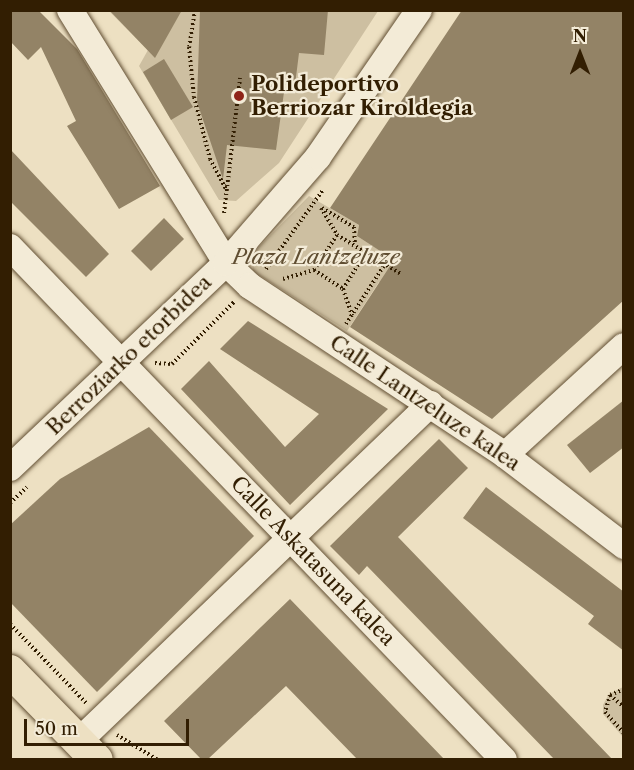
<!DOCTYPE html>
<style>
body{margin:0}
#map{position:relative;width:634px;height:770px;overflow:hidden;background:#ede0c2;font-family:"Libre Caslon Text",serif}
div>[style]{position:absolute}
[style*='--x']{left:calc(var(--x)*1px);top:calc(var(--y)*1px);width:calc(var(--w)*1px);rotate:calc(var(--a)*1deg)}
.green>*{inset:0;background:#cdbfa1}
.building>*{inset:0;background:#938366}
.path>*{height:4px;margin-top:-2px;transform-origin:0;background:repeating-linear-gradient(90deg,#321e02 0 1.5px,transparent 0 4.5px)}
.roads{filter:drop-shadow(0 0 2px #614e32) drop-shadow(0 0 2px #614e32)}
.minor>*{height:26px;margin:-13px;padding:0 13px;transform-origin:13px;border-radius:13px;background:#f3ebd7}
.major>*{height:32px;margin:-16px;padding:0 16px;transform-origin:16px;border-radius:16px;background:#ede0c2}
.dots>*{width:16px;height:16px;translate:-50% -50%;box-sizing:border-box;border:3px solid #f3ebd7;border-radius:50%}
span{translate:-50% -50%;white-space:nowrap;text-align:center;line-height:1.15;-webkit-text-stroke:4.5px #f3ebd7;paint-order:stroke}
.poi-label{font-size:21px;color:#321e02;font-weight:700}
.left{translate:0 -50%;text-align:left}
.park-label{font-size:21px;color:#604e32;font-style:italic}
.street-label{font-size:21px;color:#321e02}
.frame{position:absolute;inset:0;border:12px solid #321e02;pointer-events:none}
.north{position:absolute;left:550px;top:24px;width:60px;height:60px;-webkit-text-stroke:4px #f3ebd7;paint-order:stroke;rotate:0deg;font-size:16px;font-weight:700;line-height:24px;text-align:center;color:#321e02}
.north::after{content:'';display:block;margin:auto;width:21px;height:27px;background:#321e02;clip-path:polygon(50% 0,100% 100%,50% 72%,0 100%)}
.scale{position:absolute;left:24px;top:719px;width:165px;height:27px;box-sizing:border-box;border:3px solid #321e02;border-top:0;padding-left:8px;font-size:18px;line-height:21px;white-space:nowrap;color:#321e02;-webkit-text-stroke:4px #f3ebd7;paint-order:stroke}
</style>
<div id="map">
<div class="green">
<i style="clip-path:polygon(109px 11px,378px 11px,279px 163px,236px 201px,219px 200px,139px 66px,148px 50px)"></i>
<i style="clip-path:polygon(309px 196px,359px 225px,357px 236px,412px 271px,396px 292px,379px 282px,347px 331px,253px 271px,251px 255px)"></i>
<i style="clip-path:polygon(623px 687px,624px 687px,623px 737px,603px 714px,603px 705px,609px 694px)"></i>
</div>
<div class="building">
<i style="clip-path:polygon(10px 10px,38px 10px,77px 49px,160px 186px,119px 209px,67px 126px,76px 121px,41px 47px,28px 60px,10px 41px)"></i>
<i style="clip-path:polygon(109px 10px,182px 10px,155px 58px)"></i>
<i style="clip-path:polygon(200px 10px,328px 10px,324px 55px,299px 53px,295px 85px,285px 85px,276px 150px,227px 145px,223px 179px,197px 102px)"></i>
<i style="clip-path:polygon(462px 10px,624px 10px,624px 300px,492px 419px,350px 327px,394px 260px,357px 236px,359px 225px,330px 208px)"></i>
<i style="clip-path:polygon(164px 59px,193px 107px,171px 120px,143px 72px)"></i>
<i style="clip-path:polygon(10px 149px,109px 254px,86px 277px,10px 201px)"></i>
<i style="clip-path:polygon(164px 218px,184px 239px,151px 271px,131px 251px)"></i>
<i style="clip-path:polygon(248px 321px,388px 409px,290px 505px,181px 389px,209px 361px,285px 447px,319px 414px,220px 349px)"></i>
<i style="clip-path:polygon(624px 400px,624px 447px,590px 473px,567px 445px)"></i>
<i style="clip-path:polygon(149px 427px,254px 536px,97px 692px,10px 602px,10px 525px,60px 479px)"></i>
<i style="clip-path:polygon(439px 439px,468px 468px,398px 537px,612px 759px,554px 759px,367px 566px,359px 575px,330px 546px)"></i>
<i style="clip-path:polygon(486px 487px,624px 592px,624px 651px,588px 624px,594px 616px,463px 518px)"></i>
<i style="clip-path:polygon(290px 599px,444px 759px,357px 759px,286px 686px,208px 759px,201px 759px,164px 721px)"></i>
</div>
<div class="path">
<i style="--x:195;--y:10;--w:37;--a:99"></i>
<i style="--x:189;--y:47;--w:50;--a:84.3"></i>
<i style="--x:194;--y:97;--w:64;--a:75.5"></i>
<i style="--x:210;--y:159;--w:34;--a:62"></i>
<i style="--x:321;--y:208;--w:31;--a:59"></i>
<i style="--x:337;--y:235;--w:75;--a:31.4"></i>
<i style="--x:322;--y:208;--w:37;--a:31"></i>
<i style="--x:354;--y:227;--w:18;--a:87"></i>
<i style="--x:224;--y:213;--w:136;--a:-83.2"></i>
<i style="--x:337;--y:235;--w:42;--a:123.3"></i>
<i style="--x:314;--y:270;--w:35;--a:33"></i>
<i style="--x:343;--y:289;--w:44;--a:-58.1"></i>
<i style="--x:266;--y:269;--w:97;--a:-54.2"></i>
<i style="--x:283;--y:279;--w:32;--a:-16"></i>
<i style="--x:343;--y:289;--w:28;--a:71"></i>
<i style="--x:346;--y:324;--w:72;--a:-57"></i>
<i style="--x:155;--y:363;--w:17;--a:3"></i>
<i style="--x:172;--y:364;--w:88;--a:-45"></i>
<i style="--x:10;--y:503;--w:23;--a:-43"></i>
<i style="--x:10;--y:624;--w:111;--a:46.1"></i>
<i style="--x:624;--y:689;--w:15;--a:157"></i>
<i style="--x:610;--y:695;--w:18;--a:106"></i>
<i style="--x:605;--y:712;--w:28;--a:48"></i>
<i style="--x:610;--y:695;--w:18;--a:41"></i>
<i style="--x:117;--y:735;--w:48;--a:31.4"></i>
</div>
<div class="roads">
<div class="minor">
<i style="--x:70;--y:10;--w:297;--a:58.3"></i>
<i style="--x:226;--y:263;--w:33;--a:44"></i>
<i style="--x:250;--y:286;--w:306;--a:33.5"></i>
<i style="--x:505;--y:455;--w:150;--a:37.4"></i>
<i style="--x:10;--y:247;--w:712;--a:46.08"></i>
<i style="--x:505;--y:455;--w:161;--a:-42.5"></i>
<i style="--x:10;--y:468;--w:298;--a:-43.5"></i>
<i style="--x:226;--y:263;--w:140;--a:-49"></i>
<i style="--x:318;--y:157;--w:178;--a:-55.5"></i>
<i style="--x:79;--y:741;--w:487;--a:-43.8"></i>
</div>
<div class="major">
<i style="--x:10;--y:671;--w:124;--a:45.7"></i>
</div>
</div>
<div class="dots">
<i style="left:239px;top:96px;background:#8f2418"></i>
</div>
<div class="poi-label">
<span class="left" style="left:251px;top:96px">Polideportivo<br>Berriozar Kiroldegia</span>
</div>
<div class="park-label">
<span style="left:316px;top:257px">Plaza Lantzeluze</span>
</div>
<div class="street-label">
<span style="left:129px;top:355px;rotate:-44deg">Berroziarko etorbidea</span>
<span style="left:425px;top:403px;rotate:34deg">Calle Lantzeluze kalea</span>
<span style="left:313px;top:561px;rotate:46deg">Calle Askatasuna kalea</span>
</div>
<div class="frame"></div>
<div class="north">N</div>
<div class="scale">50 m</div>
</div>
